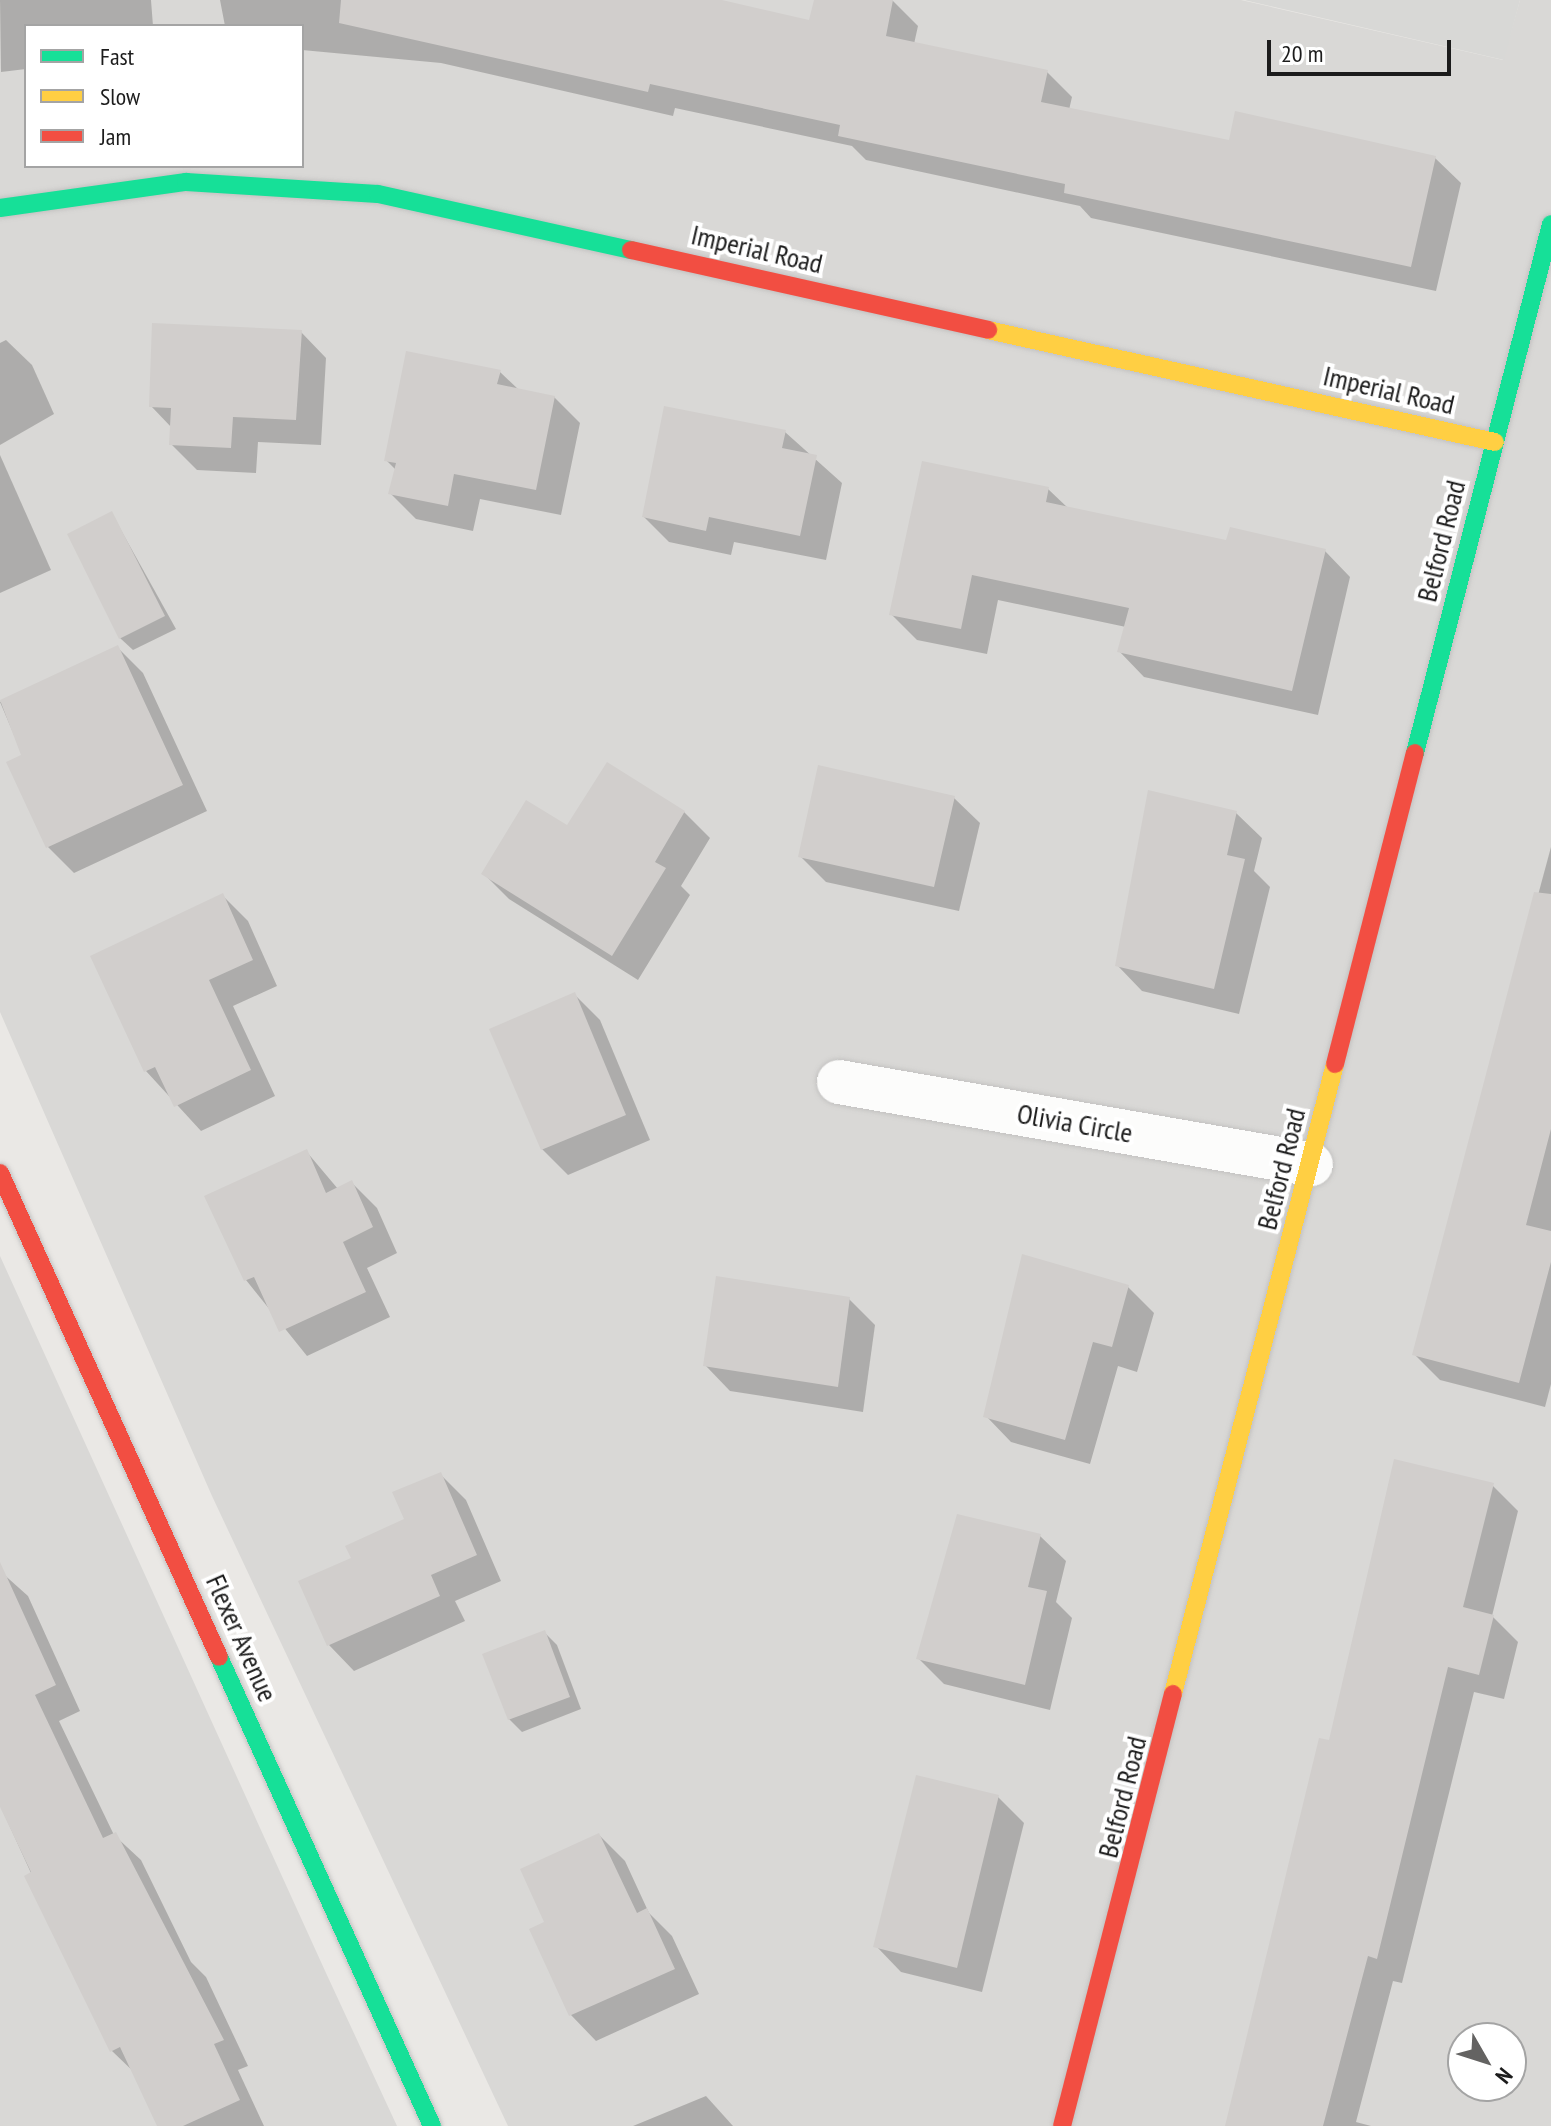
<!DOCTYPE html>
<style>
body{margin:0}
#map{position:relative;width:1551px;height:2126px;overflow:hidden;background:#eae8e5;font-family:"PT Sans Narrow",sans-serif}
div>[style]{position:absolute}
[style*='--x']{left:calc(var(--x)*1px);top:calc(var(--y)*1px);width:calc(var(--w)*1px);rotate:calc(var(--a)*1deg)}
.residential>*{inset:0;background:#d9d8d6}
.religious>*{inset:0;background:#d8d8d6}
.shadow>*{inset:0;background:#0003}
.building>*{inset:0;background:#d1cecc}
.roads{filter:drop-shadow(0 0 2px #c3c2c1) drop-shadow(0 0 2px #c3c2c1)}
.street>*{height:44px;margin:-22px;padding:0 22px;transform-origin:22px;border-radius:22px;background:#fcfcfb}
.fast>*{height:18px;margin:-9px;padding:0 9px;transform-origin:9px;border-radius:9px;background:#16e098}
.slow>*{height:18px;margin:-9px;padding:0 9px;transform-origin:9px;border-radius:9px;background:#ffcf43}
.jam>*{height:18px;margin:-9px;padding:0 9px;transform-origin:9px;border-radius:9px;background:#f24e42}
span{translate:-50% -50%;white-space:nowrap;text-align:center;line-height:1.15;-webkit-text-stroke:8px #fff;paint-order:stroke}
.street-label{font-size:28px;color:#1c1c1c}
.legend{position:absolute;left:24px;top:24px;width:280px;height:144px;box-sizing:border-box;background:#fff;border:2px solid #a4a4a4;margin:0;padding:10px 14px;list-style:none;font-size:24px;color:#1c1c1c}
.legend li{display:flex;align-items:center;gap:16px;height:40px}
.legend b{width:40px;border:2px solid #a4a4a4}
.north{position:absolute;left:1447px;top:2022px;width:80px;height:80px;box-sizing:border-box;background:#fff;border:2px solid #a4a4a4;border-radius:50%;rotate:129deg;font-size:22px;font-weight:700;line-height:32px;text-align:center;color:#1c1c1c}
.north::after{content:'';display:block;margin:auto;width:28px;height:36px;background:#646362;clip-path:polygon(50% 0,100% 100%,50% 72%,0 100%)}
.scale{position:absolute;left:1267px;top:40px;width:184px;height:36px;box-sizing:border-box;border:4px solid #1c1c1c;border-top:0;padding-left:10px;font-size:24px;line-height:28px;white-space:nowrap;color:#1c1c1c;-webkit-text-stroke:6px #fff;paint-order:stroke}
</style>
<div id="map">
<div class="residential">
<i style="clip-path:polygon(evenodd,0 0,1241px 0,1503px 60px,1520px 0,1551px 0,1551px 2126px,508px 2126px,212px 1496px,0 1012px,0 0,26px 26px,302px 26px,302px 166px,26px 166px,26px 26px,0 0,1463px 2038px,1511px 2038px,1511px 2086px,1463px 2086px,1463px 2038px)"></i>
<i style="clip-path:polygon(0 1256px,326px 1973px,397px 2126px,0 2126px)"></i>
</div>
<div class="religious">
<i style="clip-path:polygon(1244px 0,1520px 0,1504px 60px)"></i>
</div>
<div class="shadow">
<i style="clip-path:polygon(0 0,151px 0,153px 26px,26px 26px,26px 69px,1px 72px)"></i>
<i style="clip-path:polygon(220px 0,709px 0,811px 22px,816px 0,892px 0,918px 26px,914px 44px,1047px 72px,1072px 97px,1069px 110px,1230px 142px,1435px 158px,1461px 183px,1436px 291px,1091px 218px,1080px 206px,866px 160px,852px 146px,675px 108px,673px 116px,441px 63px,302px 50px,302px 26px,225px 26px)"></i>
<i style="clip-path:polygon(301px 332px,326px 358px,321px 445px,258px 442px,256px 473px,197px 470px,171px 444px,172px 428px,151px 406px)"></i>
<i style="clip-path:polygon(6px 340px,32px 365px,54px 414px,0 445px,0 343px)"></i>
<i style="clip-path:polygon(500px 372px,519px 390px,554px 397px,580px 423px,561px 515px,480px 499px,473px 531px,416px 519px,391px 494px,396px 470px,386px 460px)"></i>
<i style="clip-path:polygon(785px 432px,842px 483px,826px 560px,734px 542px,731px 555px,669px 542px,644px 517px)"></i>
<i style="clip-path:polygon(0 455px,51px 570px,0 593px)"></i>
<i style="clip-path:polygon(1048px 489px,1068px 508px,1228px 543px,1325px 551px,1350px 577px,1318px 715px,1144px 677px,1119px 651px,1126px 627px,998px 600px,987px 654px,917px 640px,891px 614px)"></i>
<i style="clip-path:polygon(112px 514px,176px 629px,133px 650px,120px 638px)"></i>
<i style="clip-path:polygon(117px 647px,143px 673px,207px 811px,74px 873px,48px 847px,9px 763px,23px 756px,0 702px)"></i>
<i style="clip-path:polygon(607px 765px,684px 812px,710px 838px,681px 886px,690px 895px,638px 980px,509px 899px,483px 873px,568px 828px)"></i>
<i style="clip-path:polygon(954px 798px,980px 823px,959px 911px,826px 882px,800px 856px)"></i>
<i style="clip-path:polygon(1236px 813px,1262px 838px,1254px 871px,1270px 887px,1239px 1014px,1142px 991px,1117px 965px)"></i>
<i style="clip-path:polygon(1551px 847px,1551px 1384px,1545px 1407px,1440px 1380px,1414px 1354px)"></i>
<i style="clip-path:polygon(223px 896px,248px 921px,277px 986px,233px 1006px,275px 1096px,201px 1131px,146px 1071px)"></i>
<i style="clip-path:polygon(575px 995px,600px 1020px,650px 1140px,568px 1175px,542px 1149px)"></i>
<i style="clip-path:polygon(306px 1151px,338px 1189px,352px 1183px,377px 1208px,397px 1253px,367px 1268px,390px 1317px,307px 1356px,246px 1280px)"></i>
<i style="clip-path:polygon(1128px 1287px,1154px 1313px,1137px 1372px,1118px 1366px,1090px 1464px,1011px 1442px,986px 1416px)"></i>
<i style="clip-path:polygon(849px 1299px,875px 1325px,863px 1412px,730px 1391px,705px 1365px)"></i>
<i style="clip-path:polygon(440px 1474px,466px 1500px,501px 1581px,455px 1601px,465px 1621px,354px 1671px,329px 1645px,354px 1559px,406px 1520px)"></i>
<i style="clip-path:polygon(1492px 1485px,1518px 1511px,1492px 1616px,1518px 1642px,1504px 1699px,1474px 1692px,1402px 1983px,1393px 1981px,1356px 2122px,1371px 2126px,1227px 2126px,1331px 1743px)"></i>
<i style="clip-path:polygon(1040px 1536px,1066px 1561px,1056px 1602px,1072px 1618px,1050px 1710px,944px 1684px,918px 1658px)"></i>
<i style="clip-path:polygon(0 1571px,28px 1596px,80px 1711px,59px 1721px,114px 1835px,141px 1860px,191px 1962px,206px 1977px,248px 2066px,238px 2070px,264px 2126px,163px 2126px,138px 2076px,112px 2051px,0 1805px)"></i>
<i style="clip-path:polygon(545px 1633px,557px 1645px,581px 1709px,522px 1732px,509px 1719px)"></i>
<i style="clip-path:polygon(998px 1797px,1024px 1823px,982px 1992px,901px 1972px,876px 1946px)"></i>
<i style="clip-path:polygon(599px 1835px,625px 1861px,649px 1913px,672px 1936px,699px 1994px,596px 2041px,571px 2015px,547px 1923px)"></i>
<i style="clip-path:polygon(706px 2096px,733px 2126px,633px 2126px)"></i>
</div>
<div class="building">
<i style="clip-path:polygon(341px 0,722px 0,809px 20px,814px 0,893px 0,886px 36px,1048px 70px,1041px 102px,1229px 140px,1235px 111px,1436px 156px,1411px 267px,1064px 193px,1065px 184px,838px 136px,840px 125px,650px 84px,648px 92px,339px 23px)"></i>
<i style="clip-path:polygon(152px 323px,302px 330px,296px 420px,233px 417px,231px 448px,169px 445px,171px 408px,149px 407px)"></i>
<i style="clip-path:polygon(406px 351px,501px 370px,497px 384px,555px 396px,536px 490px,454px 474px,448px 506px,388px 494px,396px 463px,384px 461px)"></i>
<i style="clip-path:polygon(664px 406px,786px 430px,782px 448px,817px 455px,800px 536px,709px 517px,706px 531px,642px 517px)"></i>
<i style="clip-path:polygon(922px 461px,1049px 487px,1046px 502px,1226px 540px,1230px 527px,1326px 549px,1292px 691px,1117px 652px,1129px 608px,972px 575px,961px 629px,889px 615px)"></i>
<i style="clip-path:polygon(112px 511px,165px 616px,119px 639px,67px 534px)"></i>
<i style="clip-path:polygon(118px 645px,183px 785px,46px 848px,6px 762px,21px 755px,0 700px)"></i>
<i style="clip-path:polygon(607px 762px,685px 811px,655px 862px,666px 868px,612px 956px,481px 874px,526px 800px,567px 825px)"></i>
<i style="clip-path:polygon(818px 765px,955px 796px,934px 887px,798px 857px)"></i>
<i style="clip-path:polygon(1148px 790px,1237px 811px,1227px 855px,1245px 859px,1214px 989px,1115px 966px)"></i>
<i style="clip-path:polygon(1534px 892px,1551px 894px,1551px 1129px,1526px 1225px,1551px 1231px,1551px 1262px,1519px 1383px,1412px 1355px)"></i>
<i style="clip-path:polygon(223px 893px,253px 960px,209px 980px,251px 1070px,174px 1107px,155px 1067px,144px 1072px,90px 956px)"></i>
<i style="clip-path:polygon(575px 992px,626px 1115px,541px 1150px,489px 1029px)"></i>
<i style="clip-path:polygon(307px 1149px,326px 1193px,352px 1180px,373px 1227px,343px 1242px,366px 1292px,279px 1332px,254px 1277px,244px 1281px,204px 1196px)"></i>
<i style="clip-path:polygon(1022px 1254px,1129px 1285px,1112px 1347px,1093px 1342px,1065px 1440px,983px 1417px)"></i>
<i style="clip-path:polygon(716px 1276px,850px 1297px,838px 1387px,703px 1366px)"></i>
<i style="clip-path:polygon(1394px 1459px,1494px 1483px,1463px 1607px,1494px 1615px,1479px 1675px,1448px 1667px,1377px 1959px,1368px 1956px,1323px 2126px,1225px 2126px,1319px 1738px,1329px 1740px)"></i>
<i style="clip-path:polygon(441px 1472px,477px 1555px,431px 1575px,440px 1596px,327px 1646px,298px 1581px,351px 1558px,345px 1546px,404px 1519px,392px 1492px)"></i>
<i style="clip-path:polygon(957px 1514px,1041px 1534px,1028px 1587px,1047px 1591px,1025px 1685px,916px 1659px)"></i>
<i style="clip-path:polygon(0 1562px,56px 1685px,35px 1695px,103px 1838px,116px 1832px,224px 2040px,214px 2044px,240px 2100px,183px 2126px,157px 2126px,120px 2047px,110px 2052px,24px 1876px,31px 1872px,0 1807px)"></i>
<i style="clip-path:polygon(545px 1630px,570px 1697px,508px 1720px,482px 1654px)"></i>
<i style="clip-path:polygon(916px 1775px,999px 1795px,957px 1968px,873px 1947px)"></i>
<i style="clip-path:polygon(599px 1833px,637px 1913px,647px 1908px,675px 1969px,569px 2016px,529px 1929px,544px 1922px,520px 1869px)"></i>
</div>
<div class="roads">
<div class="street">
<i style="--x:839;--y:1082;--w:479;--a:9.9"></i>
</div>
<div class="fast">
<i style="--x:0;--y:208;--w:188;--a:-8"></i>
<i style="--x:186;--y:182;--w:192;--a:3.6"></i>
<i style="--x:378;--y:194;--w:259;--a:12.5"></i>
<i style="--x:1415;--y:753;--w:546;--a:-75.58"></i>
<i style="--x:219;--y:1657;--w:515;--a:65.57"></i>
</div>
<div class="slow">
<i style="--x:988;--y:330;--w:519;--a:12.46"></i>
<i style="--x:1173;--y:1694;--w:650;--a:-75.58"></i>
</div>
<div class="jam">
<i style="--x:631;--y:250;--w:366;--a:12.6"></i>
<i style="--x:1335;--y:1064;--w:321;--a:-75.6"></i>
<i style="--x:0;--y:1173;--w:531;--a:65.65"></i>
<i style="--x:1062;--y:2126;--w:446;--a:-75.6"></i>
</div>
</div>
<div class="street-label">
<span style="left:757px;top:249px;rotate:13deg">Imperial Road</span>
<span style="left:1389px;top:390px;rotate:13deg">Imperial Road</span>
<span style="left:1441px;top:541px;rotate:-76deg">Belford Road</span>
<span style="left:1075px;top:1123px;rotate:10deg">Olivia Circle</span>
<span style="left:1281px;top:1169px;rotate:-76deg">Belford Road</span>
<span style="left:242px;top:1638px;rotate:66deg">Flexer Avenue</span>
<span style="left:1122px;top:1797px;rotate:-76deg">Belford Road</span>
</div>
<ul class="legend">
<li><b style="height:10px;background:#16e098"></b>Fast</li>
<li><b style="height:10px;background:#ffcf43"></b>Slow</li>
<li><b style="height:10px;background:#f24e42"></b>Jam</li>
</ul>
<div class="north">N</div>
<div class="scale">20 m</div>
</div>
